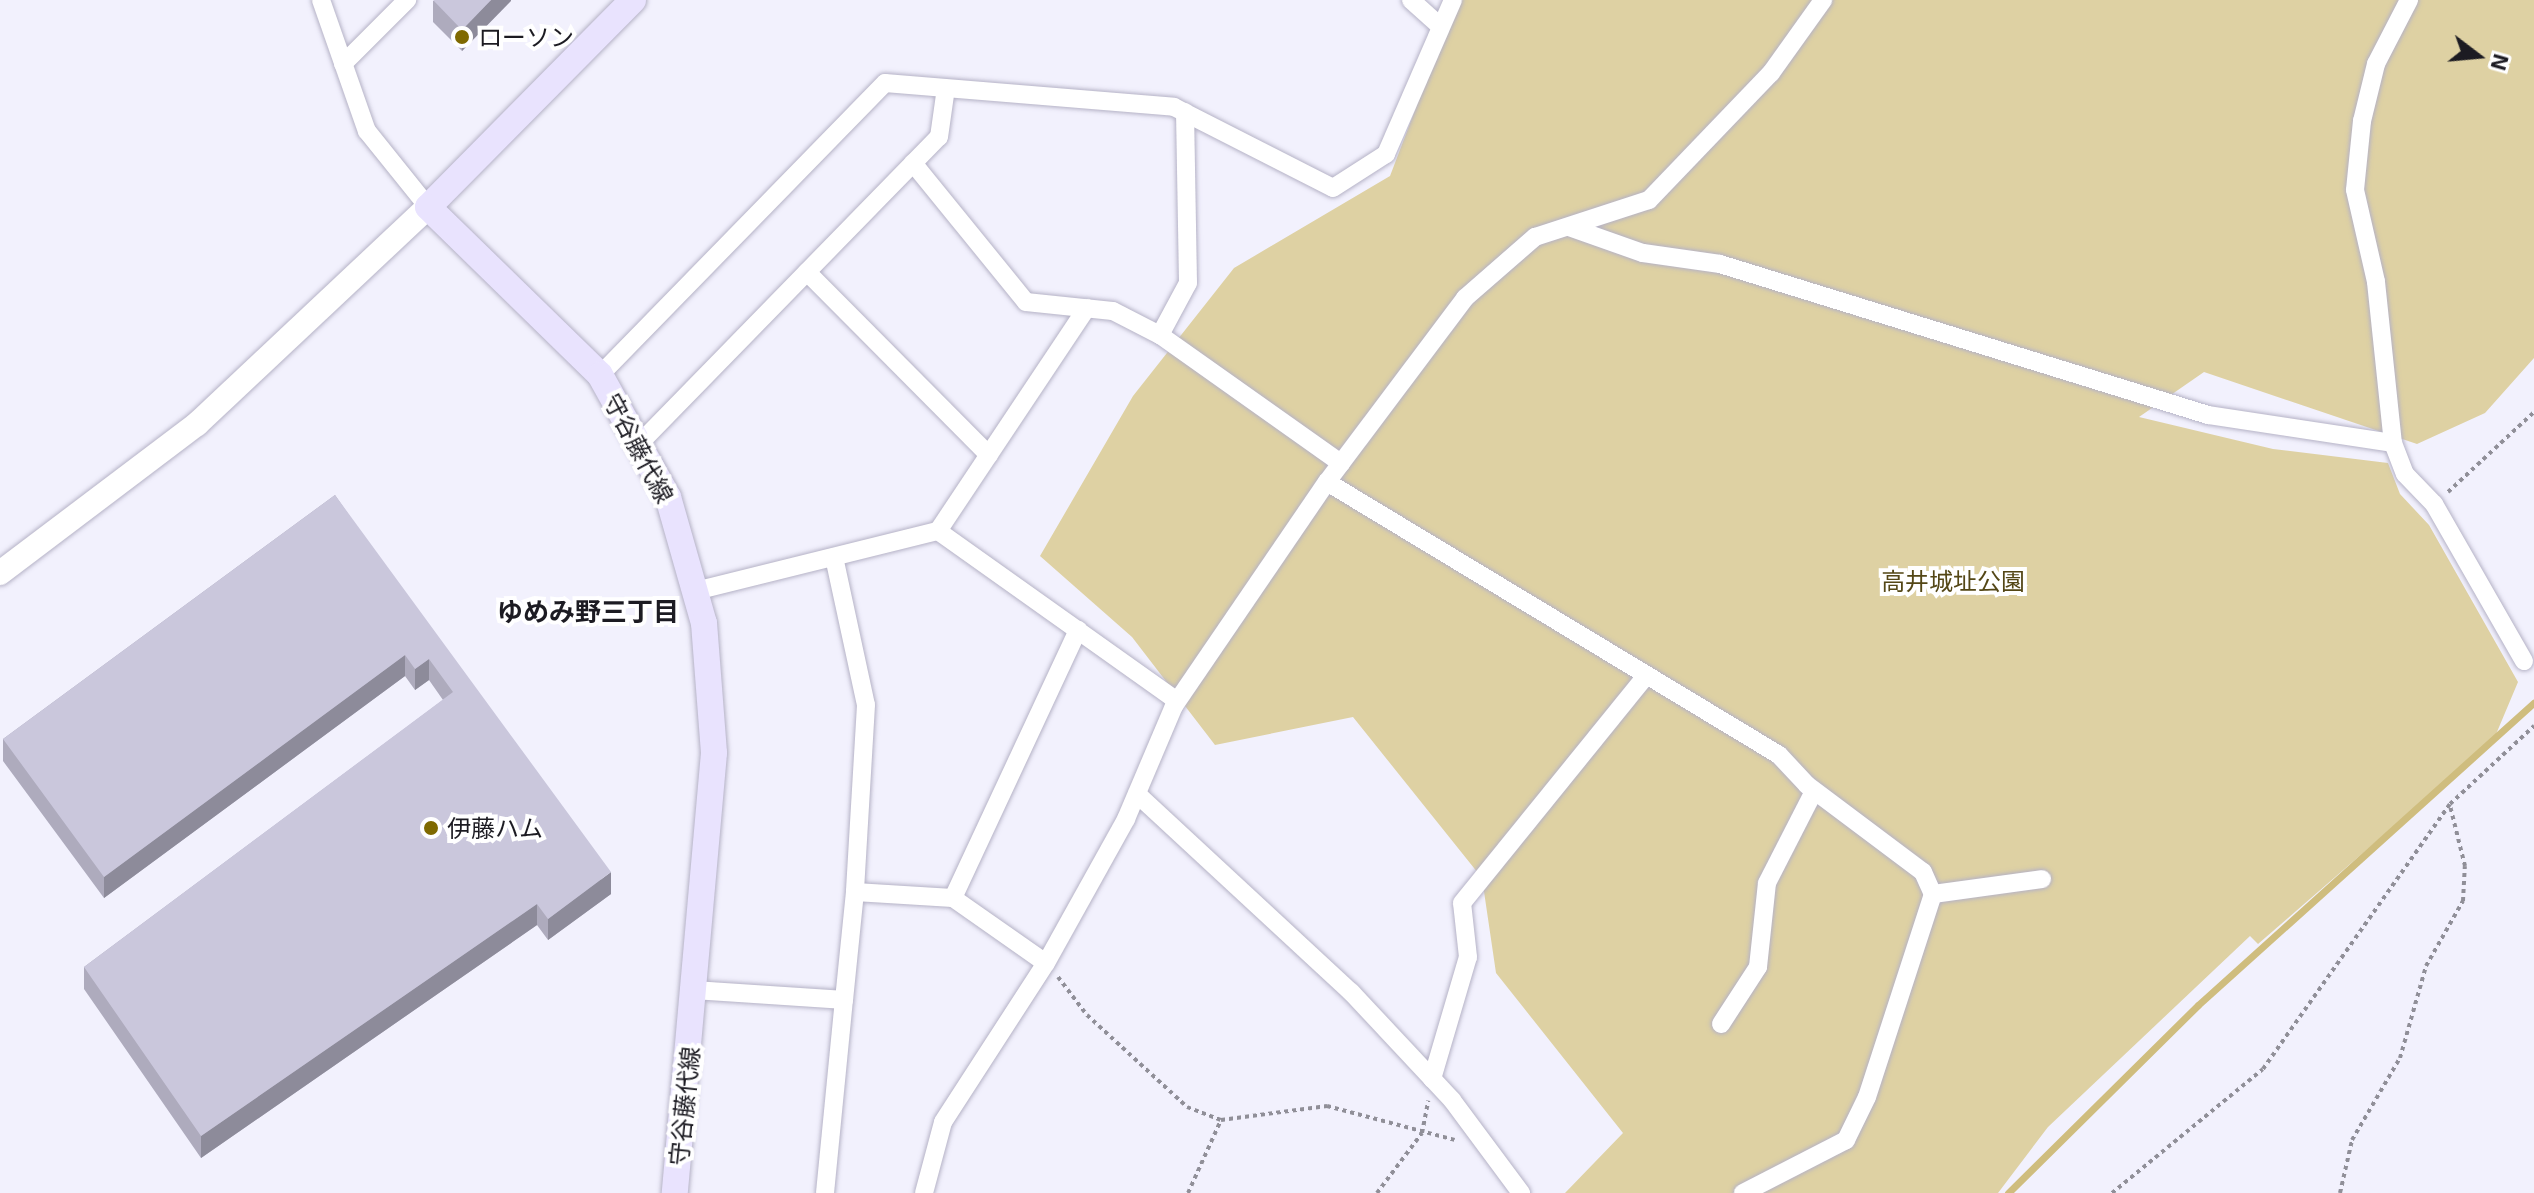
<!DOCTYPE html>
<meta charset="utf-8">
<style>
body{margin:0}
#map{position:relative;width:2534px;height:1193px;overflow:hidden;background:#f2f1fd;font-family:"Exo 2","Noto Sans JP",sans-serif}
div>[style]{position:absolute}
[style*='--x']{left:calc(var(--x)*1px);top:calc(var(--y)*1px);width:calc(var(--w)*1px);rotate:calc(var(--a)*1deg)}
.green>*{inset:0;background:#ded1a3}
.stream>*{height:7px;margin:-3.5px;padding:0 3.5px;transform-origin:3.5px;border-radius:3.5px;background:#cfbd7e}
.path>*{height:4px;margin-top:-2px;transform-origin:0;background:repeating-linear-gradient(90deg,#908f98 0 4px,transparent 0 8px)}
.roads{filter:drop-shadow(0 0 2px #b5b2c6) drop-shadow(0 0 2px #b5b2c6)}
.minor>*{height:18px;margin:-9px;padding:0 9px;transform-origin:9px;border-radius:9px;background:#fff}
.tertiary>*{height:24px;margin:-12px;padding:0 12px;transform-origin:12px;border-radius:12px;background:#fff}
.secondary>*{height:26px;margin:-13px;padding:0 13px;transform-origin:13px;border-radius:13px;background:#e9e3fe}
.wall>*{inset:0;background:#aeabbd}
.shaded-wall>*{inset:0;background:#8d8b9a}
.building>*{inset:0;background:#cac7dc}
.dots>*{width:22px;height:22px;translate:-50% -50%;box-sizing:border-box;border:4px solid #fff;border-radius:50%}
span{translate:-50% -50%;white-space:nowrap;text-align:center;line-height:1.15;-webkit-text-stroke:8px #fff;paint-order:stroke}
.poi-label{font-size:24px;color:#1c1b22}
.left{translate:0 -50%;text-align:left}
.street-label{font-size:24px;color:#1c1b22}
.park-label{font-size:24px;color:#544716}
.neighbourhood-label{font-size:26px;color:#1c1b22;font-weight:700}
.north{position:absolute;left:2438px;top:16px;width:80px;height:80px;-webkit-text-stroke:6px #fff;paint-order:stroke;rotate:106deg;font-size:22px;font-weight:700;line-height:32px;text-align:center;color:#1c1b22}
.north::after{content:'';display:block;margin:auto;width:28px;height:36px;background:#1c1b22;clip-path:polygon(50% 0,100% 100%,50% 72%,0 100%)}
</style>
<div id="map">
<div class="green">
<i style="clip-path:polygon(1457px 0,2534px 0,2534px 358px,2485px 413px,2417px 444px,2204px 372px,2139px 417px,2273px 449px,2388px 463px,2400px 494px,2429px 525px,2518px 682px,2494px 739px,2258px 944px,2250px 936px,2048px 1127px,1998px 1193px,1565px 1193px,1623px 1133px,1496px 973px,1482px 878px,1353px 717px,1215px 745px,1132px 637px,1040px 556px,1133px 396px,1234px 268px,1390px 176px)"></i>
</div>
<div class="stream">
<i style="--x:2008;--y:1193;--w:267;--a:-44.7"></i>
<i style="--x:2198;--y:1005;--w:452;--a:-42"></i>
</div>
<div class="path">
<i style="--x:2448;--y:492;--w:117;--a:-42.9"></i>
<i style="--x:1058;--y:977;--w:48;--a:52.7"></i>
<i style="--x:1087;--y:1015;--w:136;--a:42.6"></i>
<i style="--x:1187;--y:1107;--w:36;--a:21"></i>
<i style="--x:1221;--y:1120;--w:107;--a:-7.5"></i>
<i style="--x:1327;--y:1106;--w:132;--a:14.9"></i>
<i style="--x:1188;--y:1193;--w:80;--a:-65.7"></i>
<i style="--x:1377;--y:1193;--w:75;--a:-53.1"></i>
<i style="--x:1422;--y:1133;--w:33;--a:-79"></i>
<i style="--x:2112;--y:1193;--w:195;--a:-39.4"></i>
<i style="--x:2263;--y:1069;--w:324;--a:-54.8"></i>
<i style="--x:2450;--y:804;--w:115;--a:-42.9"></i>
<i style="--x:2340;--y:1193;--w:54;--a:-77.2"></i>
<i style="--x:2352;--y:1140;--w:95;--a:-59.7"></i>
<i style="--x:2400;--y:1058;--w:96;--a:-74.2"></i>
<i style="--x:2426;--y:966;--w:75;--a:-60.4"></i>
<i style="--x:2463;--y:901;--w:35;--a:-87"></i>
<i style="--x:2465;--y:866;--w:62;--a:-104"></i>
</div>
<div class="roads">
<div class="minor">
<i style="--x:321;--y:0;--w:139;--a:70.7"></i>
<i style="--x:367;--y:131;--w:97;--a:51.2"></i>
<i style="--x:1411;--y:0;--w:36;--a:42"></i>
<i style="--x:2409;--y:0;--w:72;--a:117.3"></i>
<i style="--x:2376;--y:64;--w:59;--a:103.8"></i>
<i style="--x:2362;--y:121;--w:69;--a:95.8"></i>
<i style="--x:2355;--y:190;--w:94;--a:77.1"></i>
<i style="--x:2376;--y:282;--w:162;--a:84"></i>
<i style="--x:2393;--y:443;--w:33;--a:69"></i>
<i style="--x:2405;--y:474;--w:42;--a:46"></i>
<i style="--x:2434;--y:504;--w:181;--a:60.2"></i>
<i style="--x:343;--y:64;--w:91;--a:-45"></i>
<i style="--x:913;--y:163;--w:179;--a:50.9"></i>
<i style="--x:1026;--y:302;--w:87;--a:5.9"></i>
<i style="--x:1113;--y:311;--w:53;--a:27.1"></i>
<i style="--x:1160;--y:335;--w:222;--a:35.3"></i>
<i style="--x:1569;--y:227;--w:78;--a:19.4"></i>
<i style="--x:1643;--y:253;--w:78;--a:8.1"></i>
<i style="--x:1720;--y:264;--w:511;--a:17.19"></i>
<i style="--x:2208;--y:415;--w:187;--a:8.6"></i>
<i style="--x:807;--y:272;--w:258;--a:45.2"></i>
<i style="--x:1160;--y:335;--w:59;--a:-61.7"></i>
<i style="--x:1188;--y:283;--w:171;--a:-91"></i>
<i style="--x:600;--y:375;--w:408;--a:-45.7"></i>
<i style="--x:885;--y:83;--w:290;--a:4.7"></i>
<i style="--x:1174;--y:107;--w:178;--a:27"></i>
<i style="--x:1333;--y:188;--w:63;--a:-32.7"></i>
<i style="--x:1386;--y:154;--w:168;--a:-66.5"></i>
<i style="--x:639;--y:444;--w:429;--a:-45.7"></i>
<i style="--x:939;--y:137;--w:49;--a:-81.9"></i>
<i style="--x:1327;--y:482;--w:528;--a:31.13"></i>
<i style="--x:1779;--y:755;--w:41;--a:47"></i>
<i style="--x:1807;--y:785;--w:145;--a:36.9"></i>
<i style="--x:1923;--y:872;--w:24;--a:66"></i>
<i style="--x:1933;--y:894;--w:213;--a:108"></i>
<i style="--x:1867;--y:1097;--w:48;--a:116"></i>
<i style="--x:1846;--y:1140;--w:116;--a:152.8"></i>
<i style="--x:938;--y:531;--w:293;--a:35.4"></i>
<i style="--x:834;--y:557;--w:151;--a:77.8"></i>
<i style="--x:866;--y:705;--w:187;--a:93.4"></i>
<i style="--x:695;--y:591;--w:250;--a:-13.9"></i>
<i style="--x:938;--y:531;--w:268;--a:-56.3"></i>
<i style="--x:1137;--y:794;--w:292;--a:42.8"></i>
<i style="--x:1351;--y:992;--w:148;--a:46.9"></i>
<i style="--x:1452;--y:1100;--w:116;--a:53.4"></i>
<i style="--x:1933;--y:894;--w:110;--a:-7.8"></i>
<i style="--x:953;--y:898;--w:296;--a:-65"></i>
<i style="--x:695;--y:990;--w:149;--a:3.8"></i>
<i style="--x:844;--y:1000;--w:109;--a:-84.2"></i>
<i style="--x:855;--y:892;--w:98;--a:3.5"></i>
<i style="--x:953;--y:898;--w:113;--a:35"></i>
<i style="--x:1721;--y:1024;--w:68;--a:-57"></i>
<i style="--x:1758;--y:967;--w:84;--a:-83.9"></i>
<i style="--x:1767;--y:883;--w:103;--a:-62.9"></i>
<i style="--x:1432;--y:1079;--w:127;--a:-73.6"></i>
<i style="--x:1468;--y:957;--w:54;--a:-96.3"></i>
<i style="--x:1462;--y:903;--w:291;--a:-51"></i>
<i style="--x:825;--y:1193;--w:194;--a:-84.4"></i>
<i style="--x:924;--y:1193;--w:73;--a:-75"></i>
<i style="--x:943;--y:1122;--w:189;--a:-57.1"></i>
<i style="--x:1046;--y:963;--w:165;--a:-60.9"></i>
<i style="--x:1126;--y:819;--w:123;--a:-67"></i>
<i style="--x:1174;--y:706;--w:271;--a:-55.7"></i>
<i style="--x:1327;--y:482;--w:230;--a:-53.1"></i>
<i style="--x:1465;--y:298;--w:93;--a:-41.1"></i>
<i style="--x:1535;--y:237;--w:120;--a:-18"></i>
<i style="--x:1649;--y:200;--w:176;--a:-46.2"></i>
<i style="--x:1771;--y:73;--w:90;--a:-54.5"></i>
</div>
<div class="tertiary">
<i style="--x:0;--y:573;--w:247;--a:-37.1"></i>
<i style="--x:197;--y:424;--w:317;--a:-43.2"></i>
</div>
<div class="secondary">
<i style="--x:633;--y:0;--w:291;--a:134.7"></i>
<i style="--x:428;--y:207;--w:240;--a:44.3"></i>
<i style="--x:600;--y:375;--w:140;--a:60.9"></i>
<i style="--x:668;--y:497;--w:131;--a:74.1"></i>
<i style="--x:704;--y:623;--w:130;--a:85.6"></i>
<i style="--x:714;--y:753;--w:442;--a:95.1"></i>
</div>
</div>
<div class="wall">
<i style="clip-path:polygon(511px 0,462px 51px,433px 22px,433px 1px)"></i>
<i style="clip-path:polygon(335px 495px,611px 894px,548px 940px,537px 925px,201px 1158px,84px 989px,84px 967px,443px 700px,429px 680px,415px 690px,405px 676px,104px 898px,3px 761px,3px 739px)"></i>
</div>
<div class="shaded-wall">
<i style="clip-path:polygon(491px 0,511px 0,511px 1px,462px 51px,462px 30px)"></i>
<i style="clip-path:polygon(405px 655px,405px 676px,104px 898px,104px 877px)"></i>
<i style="clip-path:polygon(429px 659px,429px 680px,415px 690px,415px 669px)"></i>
<i style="clip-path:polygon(611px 872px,611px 894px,548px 940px,548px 919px)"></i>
<i style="clip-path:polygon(537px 904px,537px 925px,201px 1158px,201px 1136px)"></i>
</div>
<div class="building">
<i style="clip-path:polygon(433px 0,491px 0,462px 30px)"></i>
<i style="clip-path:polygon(335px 495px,611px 872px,548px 919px,537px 904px,201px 1136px,84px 967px,453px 692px,429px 659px,415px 669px,405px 655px,104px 877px,3px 739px)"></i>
</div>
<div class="dots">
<i style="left:462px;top:37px;background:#7f6900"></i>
<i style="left:431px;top:828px;background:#7f6900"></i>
</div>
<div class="poi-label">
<span class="left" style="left:478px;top:37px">ローソン</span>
<span class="left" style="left:447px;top:828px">伊藤ハム</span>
</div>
<div class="street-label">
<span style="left:639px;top:448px;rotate:62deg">守谷藤代線</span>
<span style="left:684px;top:1106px;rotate:-84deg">守谷藤代線</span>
</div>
<div class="park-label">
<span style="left:1953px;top:581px">高井城址公園</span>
</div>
<div class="neighbourhood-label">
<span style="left:588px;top:611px">ゆめみ野三丁目</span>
</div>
<div class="north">N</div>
</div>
